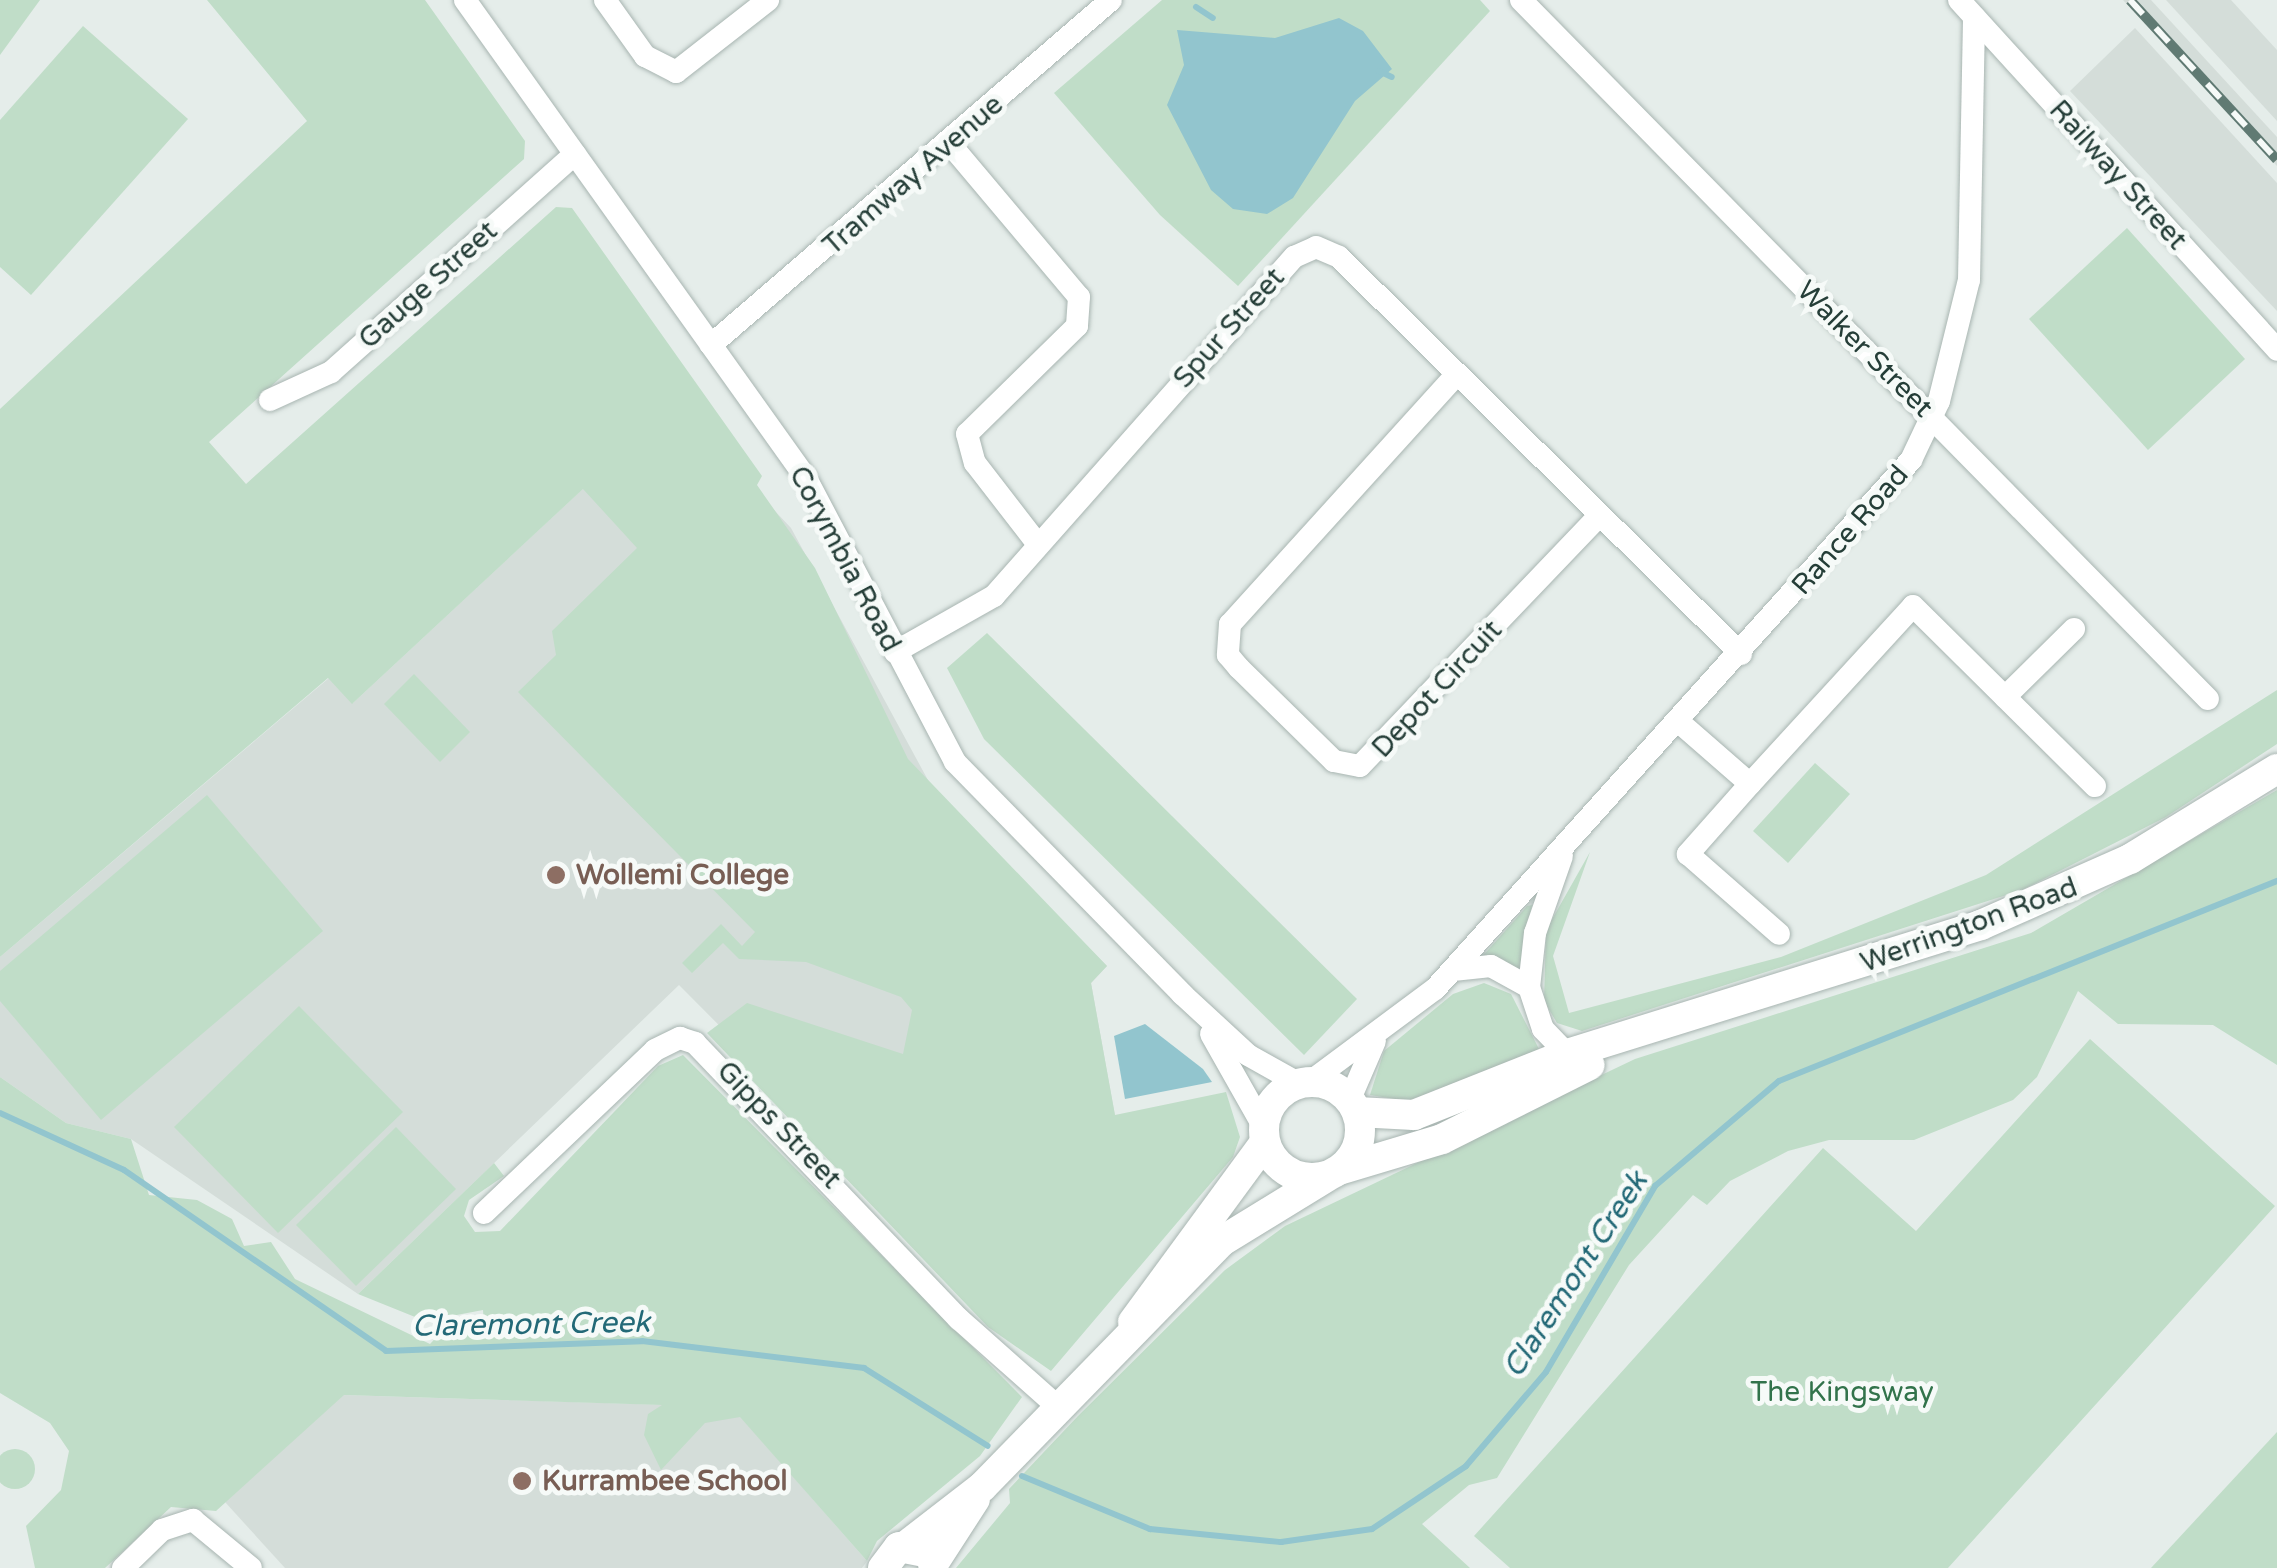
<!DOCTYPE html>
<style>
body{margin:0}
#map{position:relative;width:2277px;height:1568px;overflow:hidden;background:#e5edea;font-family:"Varela Round",sans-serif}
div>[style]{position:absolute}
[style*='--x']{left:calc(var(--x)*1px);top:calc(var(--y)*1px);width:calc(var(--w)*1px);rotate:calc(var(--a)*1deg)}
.built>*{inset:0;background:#d4ddd9}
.green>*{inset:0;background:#c0ddc8}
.round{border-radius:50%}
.water>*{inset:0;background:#92c5ce}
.stream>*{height:6px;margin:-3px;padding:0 3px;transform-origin:3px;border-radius:3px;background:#92c5ce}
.roads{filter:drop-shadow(0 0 2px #a8b5b1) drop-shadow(0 0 2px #a8b5b1)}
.minor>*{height:22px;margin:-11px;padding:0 11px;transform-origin:11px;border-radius:11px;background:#fff}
.secondary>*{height:30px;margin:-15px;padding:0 15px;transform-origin:15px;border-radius:15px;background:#fff}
.secondary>.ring{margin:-15px;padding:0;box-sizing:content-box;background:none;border:30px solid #fff;border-radius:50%}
.rail>*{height:10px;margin-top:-5px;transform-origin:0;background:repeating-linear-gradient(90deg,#f6faf8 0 19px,#607a73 0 38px);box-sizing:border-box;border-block:2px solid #607a73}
.dots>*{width:28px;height:28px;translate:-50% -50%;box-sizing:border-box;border:5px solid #f6faf8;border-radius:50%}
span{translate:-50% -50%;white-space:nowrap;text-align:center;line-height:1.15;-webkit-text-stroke:10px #f6faf8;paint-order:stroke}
.street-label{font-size:28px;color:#253e38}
.education-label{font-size:28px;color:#785e54;font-weight:700}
.left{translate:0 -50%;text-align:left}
.park-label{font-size:28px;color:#32734b}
.water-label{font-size:30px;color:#236977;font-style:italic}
</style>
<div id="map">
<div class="built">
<i style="clip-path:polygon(2123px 0,2151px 0,2277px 137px,2277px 166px)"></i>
<i style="clip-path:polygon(2166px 0,2231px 0,2277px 50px,2277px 121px)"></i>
<i style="clip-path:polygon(2135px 28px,2277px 183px,2277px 311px,2070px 91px)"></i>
<i style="clip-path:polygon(674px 404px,791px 528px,935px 793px,1107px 966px,1091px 983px,1115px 1116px,857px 1164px,679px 985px,358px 1294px,131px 1139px,66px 1123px,0 1077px,0 957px,329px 678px,353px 703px)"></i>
<i style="clip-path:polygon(343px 1395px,732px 1407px,867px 1561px,862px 1568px,285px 1568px,225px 1502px)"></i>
</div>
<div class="green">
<i style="clip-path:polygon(0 0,40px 0,0 55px)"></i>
<i style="clip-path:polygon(207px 0,425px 0,525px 141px,524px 159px,209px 442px,246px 484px,556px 207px,572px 208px,762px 476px,757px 485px,815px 568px,908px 759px,1107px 966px,1091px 983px,1115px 1115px,1226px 1092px,1240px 1137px,1233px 1157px,1051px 1371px,988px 1327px,707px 1033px,747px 1003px,903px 1054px,912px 1010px,901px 997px,806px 962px,739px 959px,723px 943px,692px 973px,682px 963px,721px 924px,742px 946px,755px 932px,518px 692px,556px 655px,552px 631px,637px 548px,583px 489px,352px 704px,328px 678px,0 957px,0 409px,307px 121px)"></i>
<i style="clip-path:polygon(1162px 0,1480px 0,1490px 11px,1238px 286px,1160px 215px,1054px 93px)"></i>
<i style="clip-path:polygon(83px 26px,188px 119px,31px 295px,0 267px,0 120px)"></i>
<i style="clip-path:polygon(2127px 228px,2245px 359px,2148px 450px,2029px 319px)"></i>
<i style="clip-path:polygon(987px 633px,1357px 999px,1304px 1055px,984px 739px,947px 668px)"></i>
<i style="clip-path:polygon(414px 674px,470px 732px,440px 762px,384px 704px)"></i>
<i style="clip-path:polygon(2277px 690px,2277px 744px,2166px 817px,2022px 890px,1582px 1031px,1557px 1023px,1544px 1001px,1546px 930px,1590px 852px,1553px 956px,1569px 1013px,1781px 957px,1986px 875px)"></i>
<i style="clip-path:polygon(1815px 763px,1850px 794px,1788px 863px,1753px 831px)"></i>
<i style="clip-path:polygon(2277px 790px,2277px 1065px,2213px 1025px,2118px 1024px,2078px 991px,2037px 1077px,2013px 1100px,1914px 1140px,1829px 1140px,1788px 1151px,1730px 1181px,1707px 1205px,1693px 1195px,1629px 1265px,1497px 1478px,1469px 1485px,1422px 1524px,1470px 1568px,956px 1568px,1010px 1503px,1009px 1489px,1078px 1416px,1225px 1270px,1285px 1226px,1635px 1059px,2031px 933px)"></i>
<i style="clip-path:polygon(207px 795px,323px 931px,101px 1120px,0 1001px,0 971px)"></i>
<i style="clip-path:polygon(1532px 905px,1519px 970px,1480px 959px,1527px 906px)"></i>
<i style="clip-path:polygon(1484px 983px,1511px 994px,1541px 1053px,1407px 1101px,1370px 1095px,1384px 1051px,1453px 994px)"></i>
<i style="clip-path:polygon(299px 1006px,403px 1112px,278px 1233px,174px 1127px)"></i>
<i style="clip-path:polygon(2090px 1039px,2275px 1206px,1948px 1568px,1510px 1568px,1474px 1536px,1823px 1148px,1916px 1231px)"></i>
<i style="clip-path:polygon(683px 1055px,1022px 1397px,980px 1456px,877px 1541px,867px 1561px,740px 1417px,705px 1423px,661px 1470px,644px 1435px,648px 1414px,662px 1405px,344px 1395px,216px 1511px,171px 1507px,105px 1568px,35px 1568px,26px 1526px,61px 1490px,69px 1451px,50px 1423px,0 1393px,0 1077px,66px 1123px,131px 1139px,149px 1195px,197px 1200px,232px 1219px,244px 1246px,271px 1242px,295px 1279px,430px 1344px,445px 1328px,485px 1338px,483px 1310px,425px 1321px,358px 1294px,494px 1163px,504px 1176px,469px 1200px,464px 1216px,475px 1232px,500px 1231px,658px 1066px)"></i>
<i style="clip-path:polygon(396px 1127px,456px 1189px,356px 1286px,296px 1225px)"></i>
<i style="clip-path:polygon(2277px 1432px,2277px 1568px,2151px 1568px)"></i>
<i class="round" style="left:-5px;top:1449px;width:40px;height:40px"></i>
</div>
<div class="water">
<i style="clip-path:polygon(1339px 18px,1363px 31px,1392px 69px,1355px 101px,1293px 198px,1267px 214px,1233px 209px,1211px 190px,1167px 105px,1184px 65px,1177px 30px,1275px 38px)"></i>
<i style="clip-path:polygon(1145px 1024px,1203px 1069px,1212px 1082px,1125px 1099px,1114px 1036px)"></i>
</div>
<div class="stream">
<i style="--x:1196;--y:7;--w:20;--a:33"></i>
<i style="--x:1379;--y:71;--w:14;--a:25"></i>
<i style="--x:0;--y:1113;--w:136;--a:24.7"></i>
<i style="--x:124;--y:1170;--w:318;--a:34.6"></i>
<i style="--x:386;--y:1351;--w:256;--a:-2.2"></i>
<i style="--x:642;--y:1341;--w:224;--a:6.9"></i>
<i style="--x:864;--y:1368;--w:146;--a:32.2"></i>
<i style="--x:1022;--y:1476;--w:139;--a:22.5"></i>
<i style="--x:1150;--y:1529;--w:132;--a:5.7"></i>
<i style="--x:1281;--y:1542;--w:92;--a:-8.1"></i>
<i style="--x:1372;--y:1529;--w:113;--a:-33.8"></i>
<i style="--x:1466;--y:1466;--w:123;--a:-49.6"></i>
<i style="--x:1546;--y:1372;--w:216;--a:-59.6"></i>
<i style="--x:1655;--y:1186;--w:162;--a:-40.3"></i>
<i style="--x:1779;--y:1081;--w:537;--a:-21.88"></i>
</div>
<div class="roads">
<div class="minor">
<i style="--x:465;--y:0;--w:587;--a:54.5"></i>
<i style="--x:806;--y:478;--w:321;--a:62.3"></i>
<i style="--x:955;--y:762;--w:325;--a:45.6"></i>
<i style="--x:1182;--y:994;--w:90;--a:42.7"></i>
<i style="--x:1248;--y:1055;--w:57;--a:29.2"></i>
<i style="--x:605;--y:0;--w:69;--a:54.5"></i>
<i style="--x:645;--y:56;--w:35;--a:27"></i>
<i style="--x:676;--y:72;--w:117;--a:-38"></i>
<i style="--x:1521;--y:0;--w:980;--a:45.5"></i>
<i style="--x:1959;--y:0;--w:473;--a:47.7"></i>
<i style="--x:950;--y:144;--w:200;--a:49.9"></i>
<i style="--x:1079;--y:297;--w:29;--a:94"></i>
<i style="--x:1077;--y:326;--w:154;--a:135.5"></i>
<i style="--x:967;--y:434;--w:30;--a:75"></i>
<i style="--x:975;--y:463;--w:100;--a:52.3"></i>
<i style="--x:711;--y:345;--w:528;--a:-40.78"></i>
<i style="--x:1457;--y:374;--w:338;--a:132.2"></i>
<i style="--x:1230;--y:624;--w:31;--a:94"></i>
<i style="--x:1228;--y:655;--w:17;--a:50"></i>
<i style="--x:1239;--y:668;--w:133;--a:44.4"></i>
<i style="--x:1334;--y:761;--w:26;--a:11"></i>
<i style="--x:1360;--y:766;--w:346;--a:-46.3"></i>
<i style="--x:270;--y:400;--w:67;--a:-24.7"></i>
<i style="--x:331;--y:372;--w:327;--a:-41.8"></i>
<i style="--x:895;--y:652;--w:114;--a:-29.5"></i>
<i style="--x:994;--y:596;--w:453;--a:-48.5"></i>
<i style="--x:1294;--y:257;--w:24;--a:-24"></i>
<i style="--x:1316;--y:247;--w:25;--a:23"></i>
<i style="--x:1339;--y:257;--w:565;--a:44.64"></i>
<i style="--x:2005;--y:697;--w:97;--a:-44.6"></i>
<i style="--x:1679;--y:722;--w:94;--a:41.1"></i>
<i style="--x:1750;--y:784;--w:241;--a:-47.5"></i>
<i style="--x:1913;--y:606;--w:256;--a:44.7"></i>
<i style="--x:1750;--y:784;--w:94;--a:131.5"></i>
<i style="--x:1688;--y:854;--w:121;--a:41.3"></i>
<i style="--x:1562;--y:856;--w:82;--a:109.3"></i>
<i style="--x:1535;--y:933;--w:54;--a:96.3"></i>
<i style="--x:1529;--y:987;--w:44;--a:71.6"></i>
<i style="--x:1543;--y:1029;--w:35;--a:46"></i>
<i style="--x:1453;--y:970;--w:38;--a:-6"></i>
<i style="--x:1491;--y:966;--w:43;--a:28.9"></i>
<i style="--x:1211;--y:1034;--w:106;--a:60.5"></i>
<i style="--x:1311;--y:1081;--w:154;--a:-36.6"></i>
<i style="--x:1435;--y:989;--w:712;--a:-48.02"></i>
<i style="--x:1911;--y:460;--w:65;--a:-64.6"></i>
<i style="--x:1939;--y:401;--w:125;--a:-76.1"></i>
<i style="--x:1969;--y:280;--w:263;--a:-88.9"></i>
<i style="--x:1350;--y:1099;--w:63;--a:-66.7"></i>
<i style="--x:484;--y:1213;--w:236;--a:-43.6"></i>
<i style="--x:655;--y:1050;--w:28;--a:-26"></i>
<i style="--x:680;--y:1038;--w:16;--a:18"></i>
<i style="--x:695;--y:1043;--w:382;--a:46.3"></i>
<i style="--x:959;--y:1319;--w:132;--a:41.6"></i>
<i style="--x:123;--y:1568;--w:54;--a:-44.3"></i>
<i style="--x:162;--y:1530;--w:33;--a:-18"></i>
<i style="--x:193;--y:1520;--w:75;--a:39.6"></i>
</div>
<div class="secondary">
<i class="ring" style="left:1264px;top:1082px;width:66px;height:66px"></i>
<i style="--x:1357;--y:1112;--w:57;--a:3"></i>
<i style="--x:1414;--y:1115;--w:165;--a:-21.7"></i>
<i style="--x:1567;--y:1054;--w:434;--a:-17.3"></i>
<i style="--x:1981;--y:925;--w:163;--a:-23.9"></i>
<i style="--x:2130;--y:859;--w:172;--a:-31.5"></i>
<i style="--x:1342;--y:1169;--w:104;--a:-16.7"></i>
<i style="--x:1442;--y:1139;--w:165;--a:-26.6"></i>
<i style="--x:1133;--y:1322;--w:223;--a:-53.7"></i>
<i style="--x:907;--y:1545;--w:95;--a:-37.7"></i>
<i style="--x:982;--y:1487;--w:344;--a:-45.7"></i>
<i style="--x:1222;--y:1241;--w:124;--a:-31.5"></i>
<i style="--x:933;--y:1564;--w:77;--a:-57.1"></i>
<i style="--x:883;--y:1568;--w:26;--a:-53"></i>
<i style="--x:899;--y:1547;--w:26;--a:11"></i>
</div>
</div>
<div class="rail">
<i style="--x:2130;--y:0;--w:217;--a:47.4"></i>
</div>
<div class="dots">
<i style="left:556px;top:875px;background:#8d6e63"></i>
<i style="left:522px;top:1481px;background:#8d6e63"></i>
</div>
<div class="street-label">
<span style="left:913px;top:175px;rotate:-41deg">Tramway Avenue</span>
<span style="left:2118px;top:175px;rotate:48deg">Railway Street</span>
<span style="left:428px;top:285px;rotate:-42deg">Gauge Street</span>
<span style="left:1229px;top:328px;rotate:-48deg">Spur Street</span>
<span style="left:1865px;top:349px;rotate:45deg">Walker Street</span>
<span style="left:1850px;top:530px;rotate:-49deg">Rance Road</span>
<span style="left:845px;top:559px;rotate:62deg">Corymbia Road</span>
<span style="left:1437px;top:689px;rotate:-47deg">Depot Circuit</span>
<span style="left:1969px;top:925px;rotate:-20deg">Werrington Road</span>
<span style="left:779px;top:1125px;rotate:46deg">Gipps Street</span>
</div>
<div class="education-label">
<span class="left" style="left:576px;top:875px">Wollemi College</span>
<span class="left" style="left:542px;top:1481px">Kurrambee School</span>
</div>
<div class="park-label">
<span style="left:1842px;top:1392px">The Kingsway</span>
</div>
<div class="water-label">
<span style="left:1576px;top:1275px;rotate:-57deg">Claremont Creek</span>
<span style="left:531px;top:1325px;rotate:-1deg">Claremont Creek</span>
</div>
</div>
